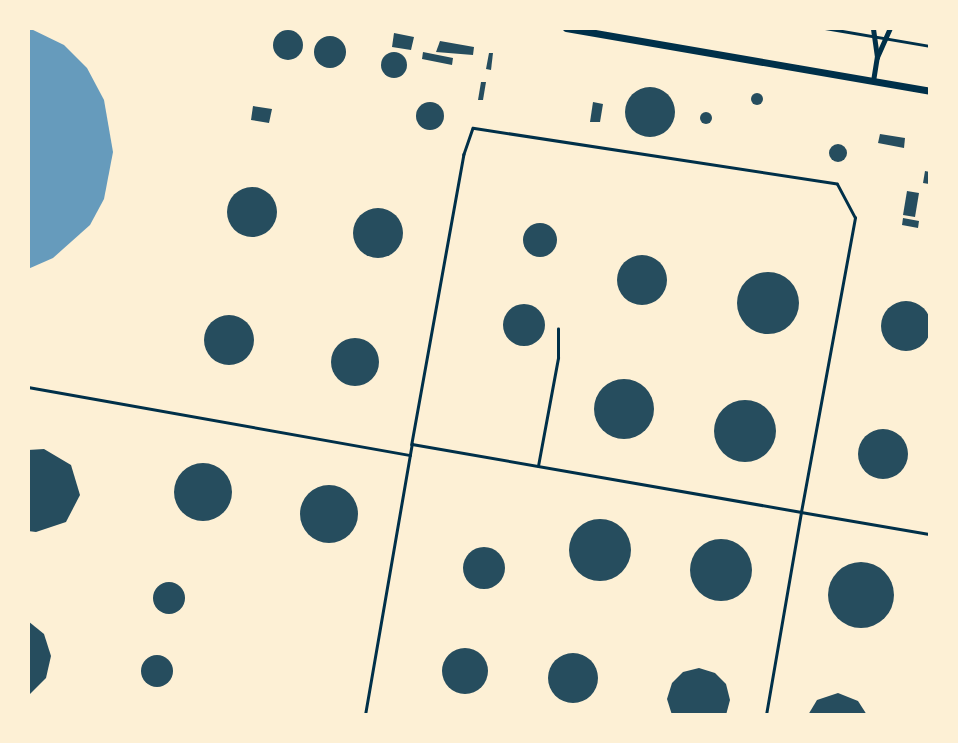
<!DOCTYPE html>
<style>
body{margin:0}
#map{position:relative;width:958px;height:743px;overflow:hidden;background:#fdf0d5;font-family:"Source Sans 3",sans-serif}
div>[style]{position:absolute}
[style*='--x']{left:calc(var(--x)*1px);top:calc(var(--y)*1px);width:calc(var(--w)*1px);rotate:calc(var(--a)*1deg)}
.water>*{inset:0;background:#669bbc}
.building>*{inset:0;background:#264d5e}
.round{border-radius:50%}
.service>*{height:2.5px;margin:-1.25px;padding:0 1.25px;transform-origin:1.25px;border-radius:1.25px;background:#003049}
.minor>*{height:5px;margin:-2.5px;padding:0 2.5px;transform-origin:2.5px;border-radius:2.5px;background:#003049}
.secondary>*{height:7px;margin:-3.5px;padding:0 3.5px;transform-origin:3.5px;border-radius:3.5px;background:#003049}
span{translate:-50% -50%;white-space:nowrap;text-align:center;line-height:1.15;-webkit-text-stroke:7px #fdf0d5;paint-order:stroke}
.frame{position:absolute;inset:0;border:30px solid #fdf0d5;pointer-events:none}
</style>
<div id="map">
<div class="water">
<i style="clip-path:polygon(29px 28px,64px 45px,87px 68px,104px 100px,113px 152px,104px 199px,90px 225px,53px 258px,28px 269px)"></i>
</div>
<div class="building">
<i class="round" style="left:273px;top:30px;width:30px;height:30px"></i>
<i style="clip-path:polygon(394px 33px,414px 37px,411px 50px,392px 47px)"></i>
<i class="round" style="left:314px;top:36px;width:32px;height:32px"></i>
<i style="clip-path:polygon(440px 41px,474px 47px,473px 55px,436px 52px)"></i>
<i style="clip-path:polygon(423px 52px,453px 58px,452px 65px,422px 59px)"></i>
<i class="round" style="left:381px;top:52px;width:26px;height:26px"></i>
<i style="clip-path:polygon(489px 53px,493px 53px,491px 70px,486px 69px)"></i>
<i style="clip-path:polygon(481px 82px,486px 82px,483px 100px,478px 100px)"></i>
<i class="round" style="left:625px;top:87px;width:50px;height:50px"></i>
<i class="round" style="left:751px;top:93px;width:12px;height:12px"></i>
<i class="round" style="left:416px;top:102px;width:28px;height:28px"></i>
<i style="clip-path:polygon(593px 102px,603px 104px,600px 122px,590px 122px)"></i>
<i style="clip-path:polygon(253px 106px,272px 109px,269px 123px,251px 120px)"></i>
<i class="round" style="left:700px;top:112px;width:12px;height:12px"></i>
<i style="clip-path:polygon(880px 134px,905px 138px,904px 148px,878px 143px)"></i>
<i class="round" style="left:829px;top:144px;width:18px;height:18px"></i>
<i style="clip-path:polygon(925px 171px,930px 172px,929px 184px,923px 183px)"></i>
<i class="round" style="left:227px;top:187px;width:50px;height:50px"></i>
<i style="clip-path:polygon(907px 191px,919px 193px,915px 217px,903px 215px)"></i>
<i class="round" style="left:353px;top:208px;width:50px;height:50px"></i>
<i style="clip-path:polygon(903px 218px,919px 221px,918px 228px,902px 225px)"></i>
<i class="round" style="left:523px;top:223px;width:34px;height:34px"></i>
<i class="round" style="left:617px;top:255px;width:50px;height:50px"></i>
<i class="round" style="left:737px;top:272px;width:62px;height:62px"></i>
<i class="round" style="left:881px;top:301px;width:50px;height:50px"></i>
<i class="round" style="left:503px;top:304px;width:42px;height:42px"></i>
<i class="round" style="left:204px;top:315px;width:50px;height:50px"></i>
<i class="round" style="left:331px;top:338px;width:48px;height:48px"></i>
<i class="round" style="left:594px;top:379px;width:60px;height:60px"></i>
<i class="round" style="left:714px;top:400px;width:62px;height:62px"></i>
<i class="round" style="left:858px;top:429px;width:50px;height:50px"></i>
<i style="clip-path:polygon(44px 449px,71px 465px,80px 495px,66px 522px,36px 532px,28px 531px,28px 450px)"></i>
<i class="round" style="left:174px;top:463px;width:58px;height:58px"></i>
<i class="round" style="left:300px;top:485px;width:58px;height:58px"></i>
<i class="round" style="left:569px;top:519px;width:62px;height:62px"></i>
<i class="round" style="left:690px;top:539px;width:62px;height:62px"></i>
<i class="round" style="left:463px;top:547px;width:42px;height:42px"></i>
<i class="round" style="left:828px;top:562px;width:66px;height:66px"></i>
<i class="round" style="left:153px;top:582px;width:32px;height:32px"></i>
<i style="clip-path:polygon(28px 621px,44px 634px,51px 656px,46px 678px,28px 696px)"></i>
<i class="round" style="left:442px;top:648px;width:46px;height:46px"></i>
<i class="round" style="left:548px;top:653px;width:50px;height:50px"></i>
<i class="round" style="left:141px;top:655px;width:32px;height:32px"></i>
<i style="clip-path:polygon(699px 668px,715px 673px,726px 684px,730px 700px,726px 715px,672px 715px,667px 699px,672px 683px,683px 672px)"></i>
<i style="clip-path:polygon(838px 693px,858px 701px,867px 715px,808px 715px,817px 700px)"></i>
</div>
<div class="service">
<i style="--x:825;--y:28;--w:107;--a:9.7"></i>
<i style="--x:28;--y:387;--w:388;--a:10.1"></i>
<i style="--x:538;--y:466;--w:110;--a:-79.5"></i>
<i style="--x:558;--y:358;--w:29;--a:-90"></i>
<i style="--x:365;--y:715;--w:275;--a:-80.2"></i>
<i style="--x:412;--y:444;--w:395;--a:9.9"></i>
<i style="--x:801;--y:512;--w:299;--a:-79.6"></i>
<i style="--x:855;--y:218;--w:38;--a:-118"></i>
<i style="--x:837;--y:184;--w:368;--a:-171.3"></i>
<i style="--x:473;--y:128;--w:28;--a:109"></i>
<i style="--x:464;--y:154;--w:295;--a:100.2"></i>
<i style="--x:766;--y:715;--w:206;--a:-80.2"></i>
<i style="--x:801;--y:512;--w:131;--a:9.7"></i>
</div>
<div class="minor">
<i style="--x:877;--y:57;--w:32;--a:-66"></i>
<i style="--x:873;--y:81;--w:24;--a:-81"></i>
<i style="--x:877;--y:57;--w:29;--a:-98"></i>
</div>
<div class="secondary">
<i style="--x:566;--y:28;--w:369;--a:9.8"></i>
</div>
<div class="frame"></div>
</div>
